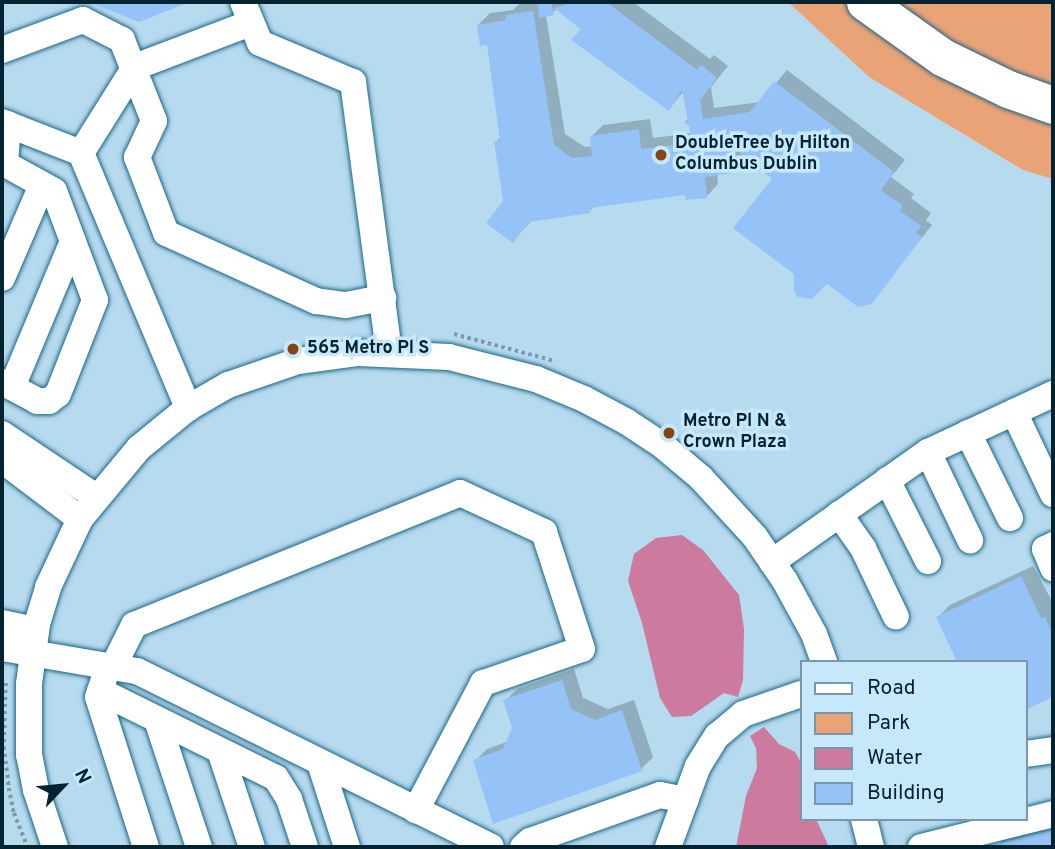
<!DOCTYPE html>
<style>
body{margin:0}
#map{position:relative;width:1055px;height:849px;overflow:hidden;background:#c7e8fb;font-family:Overpass,sans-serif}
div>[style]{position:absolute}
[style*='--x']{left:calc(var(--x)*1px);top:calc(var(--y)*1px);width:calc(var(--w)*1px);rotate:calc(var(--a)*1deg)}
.built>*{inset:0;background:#b6daee}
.green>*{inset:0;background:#eaa377}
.water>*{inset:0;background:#cc7a9e}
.shadow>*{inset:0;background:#0003}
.building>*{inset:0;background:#96c3f7}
.path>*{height:3.5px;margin-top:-1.75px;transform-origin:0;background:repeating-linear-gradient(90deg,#7b9bac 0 3.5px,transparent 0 7px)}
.roads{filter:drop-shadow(0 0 2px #1b6687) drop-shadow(0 0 2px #1b6687)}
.minor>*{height:26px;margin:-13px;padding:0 13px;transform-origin:13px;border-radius:13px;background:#fff}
.highway>*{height:37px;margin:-18.5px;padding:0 18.5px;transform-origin:18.5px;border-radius:18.5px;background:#fff}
.dots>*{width:19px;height:19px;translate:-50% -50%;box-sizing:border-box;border:4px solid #c7e8fb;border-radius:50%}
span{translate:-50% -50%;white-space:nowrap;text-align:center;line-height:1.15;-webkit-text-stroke:7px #c7e8fb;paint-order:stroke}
.poi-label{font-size:18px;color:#042230;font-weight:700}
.left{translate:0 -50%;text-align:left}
.frame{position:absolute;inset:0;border:4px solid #042230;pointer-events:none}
.legend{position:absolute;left:800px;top:660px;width:228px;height:161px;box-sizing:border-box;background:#c7e8fb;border:2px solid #7999aa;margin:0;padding:9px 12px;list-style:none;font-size:21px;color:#042230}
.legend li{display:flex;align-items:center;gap:14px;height:35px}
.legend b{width:35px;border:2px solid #7999aa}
.north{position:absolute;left:28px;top:751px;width:70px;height:70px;-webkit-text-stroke:5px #c7e8fb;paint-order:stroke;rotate:64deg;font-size:19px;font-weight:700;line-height:28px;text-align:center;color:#042230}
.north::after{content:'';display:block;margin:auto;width:24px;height:32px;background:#042230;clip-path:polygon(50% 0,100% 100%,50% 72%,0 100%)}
</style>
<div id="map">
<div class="built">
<i style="clip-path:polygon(evenodd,2px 2px,788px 2px,869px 77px,1023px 170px,1053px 179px,1053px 847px,2px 847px,2px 2px,801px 662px,1025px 662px,1025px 819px,801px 819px,801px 662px)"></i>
</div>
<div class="green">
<i style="clip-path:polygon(788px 2px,849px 2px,1053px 118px,1053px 179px,1023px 170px,869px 77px)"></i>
<i style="clip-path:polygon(890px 2px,1053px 2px,1053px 96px,944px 42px)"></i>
</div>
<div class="water">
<i style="clip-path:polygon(682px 535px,703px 550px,739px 595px,744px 629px,743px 680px,738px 697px,724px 693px,691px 716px,672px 717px,660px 698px,642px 623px,628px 581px,634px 554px,656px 538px)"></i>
<i style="clip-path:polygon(764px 727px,779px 744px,795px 752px,801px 762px,801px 819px,816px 819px,829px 847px,736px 847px,746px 796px,757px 768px,756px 748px,750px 736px)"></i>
</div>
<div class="shadow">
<i style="clip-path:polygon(evenodd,534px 2px,633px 2px,710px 59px,714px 55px,728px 66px,711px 87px,714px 108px,760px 102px,787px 70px,905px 160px,891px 177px,914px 194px,911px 198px,931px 213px,926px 220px,932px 225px,871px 302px,827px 282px,796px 273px,774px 178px,742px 152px,743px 159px,731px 171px,717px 173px,718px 184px,707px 196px,687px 193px,596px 205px,589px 211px,532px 220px,513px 241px,496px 142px,501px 137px,488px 43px,478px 25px,490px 13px,513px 10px,519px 4px,534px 2px,558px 9px,669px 109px,684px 91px,689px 118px,686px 121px,690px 125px,692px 133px,653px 138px,650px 119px,603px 125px,592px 136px,593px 146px,585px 147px,565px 134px,546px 15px,558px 9px)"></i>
<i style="clip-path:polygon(1033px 566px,1053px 603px,1053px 695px,1025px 709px,1025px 662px,954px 662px,958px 658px,938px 617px,950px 605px)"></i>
<i style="clip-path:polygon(574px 669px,583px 698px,608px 709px,634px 700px,653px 757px,641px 769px,475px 761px,487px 749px,509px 741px,514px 729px,505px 701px,517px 689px)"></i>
<i style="clip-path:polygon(1053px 822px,1053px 847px,996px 847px,1007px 834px)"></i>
</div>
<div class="building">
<i style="clip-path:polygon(89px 2px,189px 2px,139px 22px)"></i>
<i style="clip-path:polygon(551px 2px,554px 15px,539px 18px,538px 4px)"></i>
<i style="clip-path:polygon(575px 2px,606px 2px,697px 70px,701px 65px,717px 78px,700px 100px,703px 119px,750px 112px,774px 81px,894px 172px,881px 190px,903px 206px,900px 211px,921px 226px,916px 233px,922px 237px,872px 304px,858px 307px,827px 284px,812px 299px,798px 297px,794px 291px,794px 274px,733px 228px,772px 179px,728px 143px,732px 173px,705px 177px,707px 198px,686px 200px,685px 195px,590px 208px,590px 213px,529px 222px,513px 243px,486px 223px,503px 201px,494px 141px,500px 141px,487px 45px,480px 46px,477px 25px,506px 20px,505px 15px,533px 11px,554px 145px,572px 158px,592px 156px,590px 136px,639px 129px,641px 149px,692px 143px,689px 126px,683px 122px,688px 121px,682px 90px,669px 111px,571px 40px,581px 29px,554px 8px)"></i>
<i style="clip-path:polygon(1021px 576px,1041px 618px,1045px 617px,1053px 635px,1053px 697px,1025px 710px,1025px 662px,957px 662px,936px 617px)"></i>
<i style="clip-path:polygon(562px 680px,571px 709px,595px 720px,622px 710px,642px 771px,493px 824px,473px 760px,503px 749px,512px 728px,503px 700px)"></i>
<i style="clip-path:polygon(1053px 830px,1053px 847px,993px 845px)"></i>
</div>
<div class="path">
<i style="--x:454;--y:334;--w:105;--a:15"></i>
<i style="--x:6;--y:683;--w:64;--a:91.8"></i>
<i style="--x:4;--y:747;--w:41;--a:83"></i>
<i style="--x:9;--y:788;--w:25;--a:79"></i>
<i style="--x:14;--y:813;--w:37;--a:68"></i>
</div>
<div class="roads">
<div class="minor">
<i style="--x:243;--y:2;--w:44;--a:67.5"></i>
<i style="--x:260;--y:43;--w:101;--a:22.8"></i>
<i style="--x:353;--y:82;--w:273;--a:82.4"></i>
<i style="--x:2;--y:50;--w:86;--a:-20.3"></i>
<i style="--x:83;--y:20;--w:44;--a:27.1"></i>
<i style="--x:122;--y:40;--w:87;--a:68.4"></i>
<i style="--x:154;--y:121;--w:40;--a:115"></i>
<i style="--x:137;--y:157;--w:81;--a:69.1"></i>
<i style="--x:166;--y:233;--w:165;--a:24.4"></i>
<i style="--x:316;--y:301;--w:30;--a:8"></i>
<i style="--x:346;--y:305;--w:38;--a:-11"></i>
<i style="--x:2;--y:122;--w:85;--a:21.4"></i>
<i style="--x:81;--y:153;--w:102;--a:-57.9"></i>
<i style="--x:135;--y:67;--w:124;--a:-20.8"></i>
<i style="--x:81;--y:153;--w:277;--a:67.2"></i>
<i style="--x:2;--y:278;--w:101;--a:-66.7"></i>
<i style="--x:2;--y:382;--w:40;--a:28"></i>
<i style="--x:37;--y:401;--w:12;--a:0"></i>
<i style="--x:49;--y:401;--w:11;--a:-38"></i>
<i style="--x:58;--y:394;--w:101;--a:-68.5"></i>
<i style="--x:95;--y:300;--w:116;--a:-110.6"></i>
<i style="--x:54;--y:191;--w:56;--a:-151.1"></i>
<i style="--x:5;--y:164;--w:40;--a:-85.7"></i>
<i style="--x:12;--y:387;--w:158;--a:-67.3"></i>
<i style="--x:1014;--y:412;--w:91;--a:64.6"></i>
<i style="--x:968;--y:433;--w:95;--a:63.7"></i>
<i style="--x:2;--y:434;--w:113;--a:33.8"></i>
<i style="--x:928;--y:452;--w:98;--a:64.5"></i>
<i style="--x:2;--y:460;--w:98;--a:37.1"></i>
<i style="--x:887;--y:480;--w:91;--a:63.2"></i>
<i style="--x:839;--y:514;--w:42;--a:54.8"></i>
<i style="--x:863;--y:548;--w:76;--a:64.4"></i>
<i style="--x:1053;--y:545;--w:9;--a:153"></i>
<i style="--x:1045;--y:549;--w:21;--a:67"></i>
<i style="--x:772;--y:562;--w:191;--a:-35.2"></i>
<i style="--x:928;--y:452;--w:138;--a:-24.9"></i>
<i style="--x:2;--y:623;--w:35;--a:12"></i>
<i style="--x:2;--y:648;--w:137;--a:9.7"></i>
<i style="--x:137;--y:671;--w:395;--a:26.4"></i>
<i style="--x:113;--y:667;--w:47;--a:-63.4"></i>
<i style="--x:134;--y:625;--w:352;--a:-22"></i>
<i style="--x:460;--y:493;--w:93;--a:24.9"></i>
<i style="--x:544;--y:532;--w:123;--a:72"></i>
<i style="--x:582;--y:649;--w:105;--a:161"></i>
<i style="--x:483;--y:683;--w:144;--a:117.8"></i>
<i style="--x:104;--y:679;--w:19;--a:108"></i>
<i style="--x:98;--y:697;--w:157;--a:72.3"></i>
<i style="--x:100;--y:691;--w:196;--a:26.3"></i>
<i style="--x:276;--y:778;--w:25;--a:58"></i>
<i style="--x:289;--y:799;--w:51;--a:71.6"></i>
<i style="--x:157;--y:720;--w:134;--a:71.7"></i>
<i style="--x:220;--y:751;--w:101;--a:71.6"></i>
<i style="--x:1025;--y:754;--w:28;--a:-8"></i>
<i style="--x:320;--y:763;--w:88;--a:72.2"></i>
<i style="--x:864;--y:819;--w:29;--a:76"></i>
<i style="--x:55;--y:847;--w:60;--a:-108.4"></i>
<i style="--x:36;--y:790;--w:36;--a:-101"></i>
<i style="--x:29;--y:755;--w:71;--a:-90"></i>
<i style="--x:29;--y:684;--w:61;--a:-82.4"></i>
<i style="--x:37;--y:624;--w:39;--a:-73"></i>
<i style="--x:48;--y:587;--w:75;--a:-64.8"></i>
<i style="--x:80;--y:519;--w:92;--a:-50.3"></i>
<i style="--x:139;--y:448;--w:63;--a:-39.2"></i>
<i style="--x:188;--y:408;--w:46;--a:-29.9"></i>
<i style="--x:228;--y:385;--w:74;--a:-18.9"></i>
<i style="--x:298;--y:361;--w:61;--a:-7.6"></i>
<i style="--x:358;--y:353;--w:91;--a:2.5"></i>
<i style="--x:449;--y:357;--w:90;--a:14.2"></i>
<i style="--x:536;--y:379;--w:52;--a:22.6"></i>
<i style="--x:584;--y:399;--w:49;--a:28.1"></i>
<i style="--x:627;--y:422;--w:42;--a:33.3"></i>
<i style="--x:662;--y:445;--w:51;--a:40.2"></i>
<i style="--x:701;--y:478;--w:80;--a:47.5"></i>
<i style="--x:755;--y:537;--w:53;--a:55.7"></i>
<i style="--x:785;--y:581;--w:60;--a:61.3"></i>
<i style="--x:814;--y:634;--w:30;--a:70"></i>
<i style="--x:523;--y:847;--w:9;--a:-41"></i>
<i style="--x:530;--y:841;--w:138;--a:-19.5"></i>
<i style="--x:660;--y:795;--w:26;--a:11"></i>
<i style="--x:668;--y:847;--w:86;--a:-69.7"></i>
<i style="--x:698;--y:766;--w:36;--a:-58"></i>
<i style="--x:717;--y:736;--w:34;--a:-40"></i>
<i style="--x:743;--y:714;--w:61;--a:-19"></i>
<i style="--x:921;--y:847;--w:136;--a:-14"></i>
</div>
<div class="highway">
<i style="--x:865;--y:2;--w:95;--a:35.5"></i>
<i style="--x:942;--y:57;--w:73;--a:25.9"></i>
<i style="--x:1008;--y:89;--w:48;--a:19.6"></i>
</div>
</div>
<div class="dots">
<i style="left:661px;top:155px;background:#864411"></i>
<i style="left:293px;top:349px;background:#864411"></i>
<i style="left:669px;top:433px;background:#864411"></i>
</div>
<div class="poi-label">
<span class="left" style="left:675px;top:155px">DoubleTree by Hilton<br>Columbus Dublin</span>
<span class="left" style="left:307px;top:349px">565 Metro Pl S</span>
<span class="left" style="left:683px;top:433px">Metro Pl N &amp;<br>Crown Plaza</span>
</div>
<div class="frame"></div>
<ul class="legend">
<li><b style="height:9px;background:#fff"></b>Road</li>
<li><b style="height:19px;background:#eaa377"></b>Park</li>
<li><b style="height:19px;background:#cc7a9e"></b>Water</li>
<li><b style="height:19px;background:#96c3f7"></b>Building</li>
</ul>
<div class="north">N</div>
</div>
